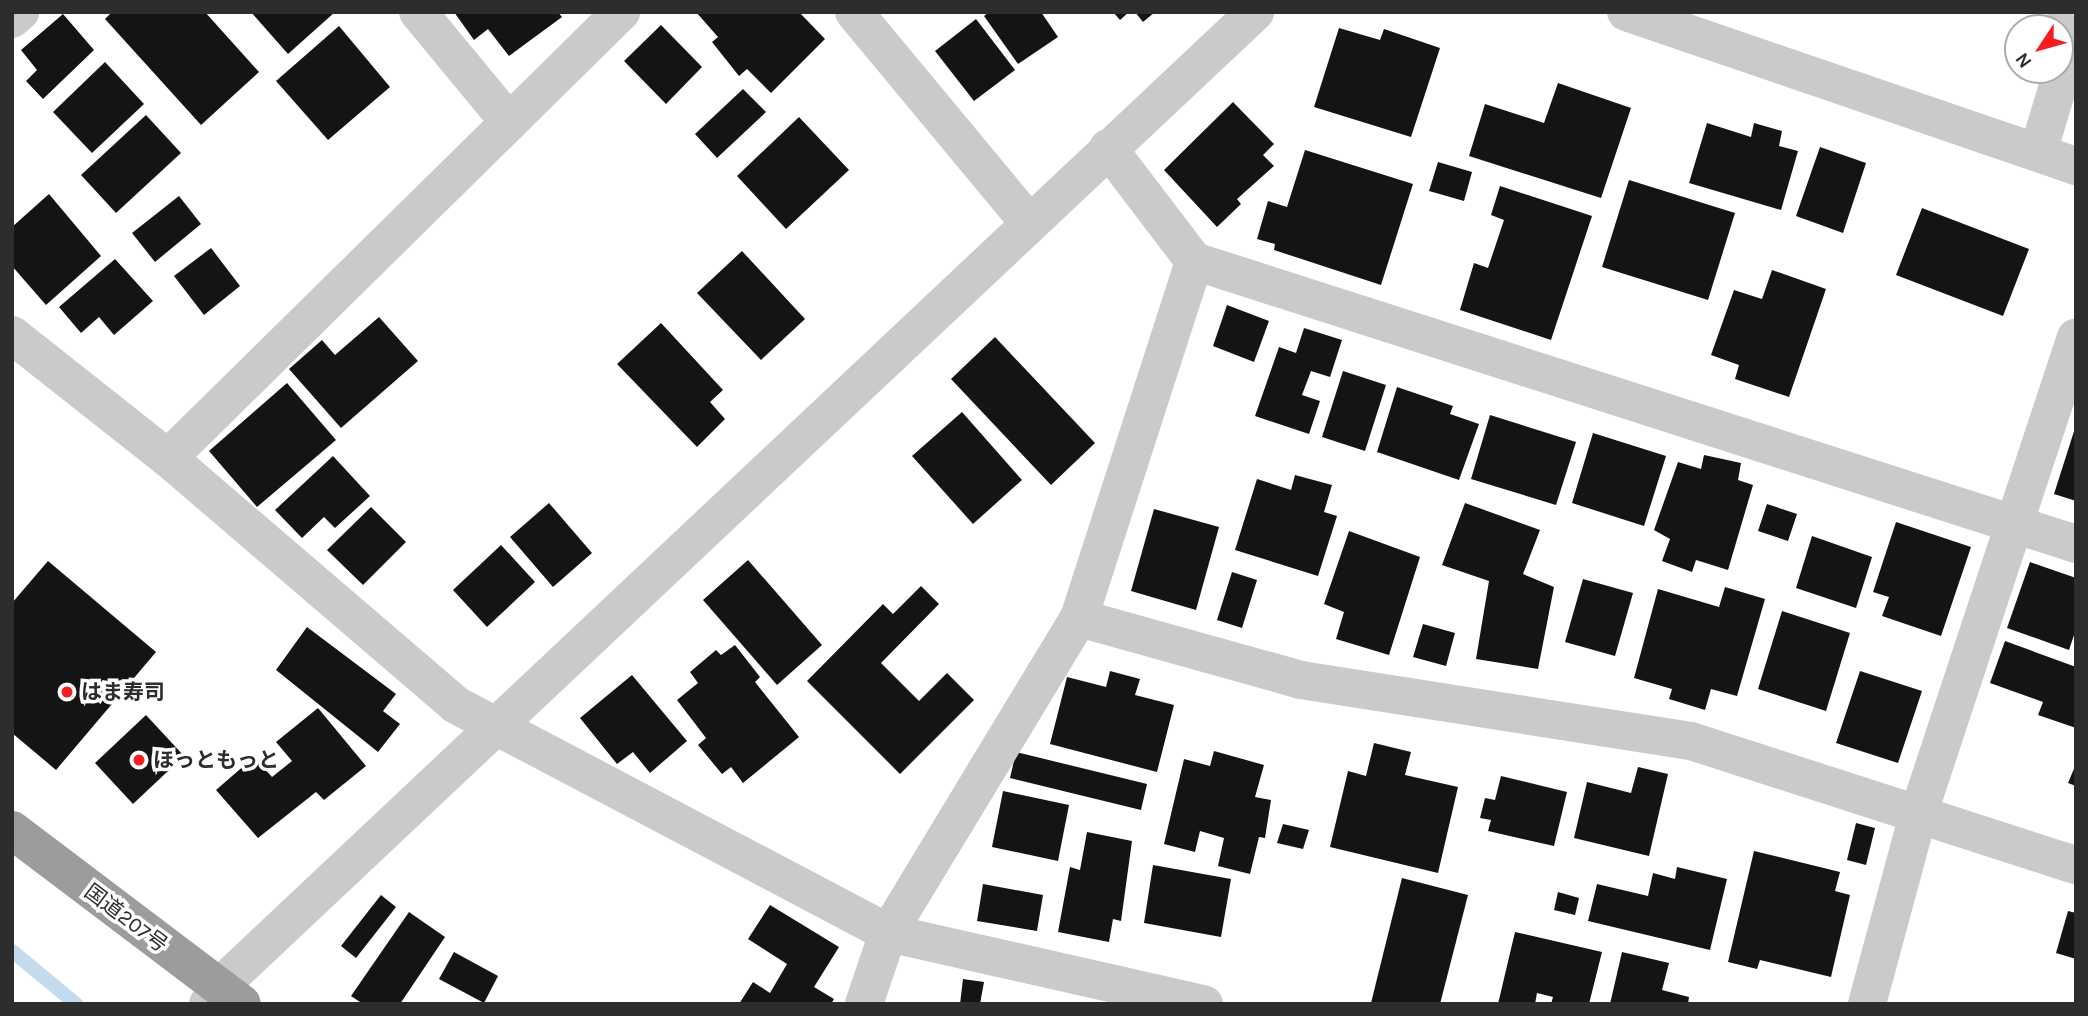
<!DOCTYPE html>
<meta charset="utf-8">
<style>
body{margin:0}
#map{position:relative;width:2088px;height:1016px;overflow:hidden;background:#fff;font-family:Karla,"Noto Sans JP",sans-serif}
div>[style]{position:absolute}
[style*='--x']{left:calc(var(--x)*1px);top:calc(var(--y)*1px);width:calc(var(--w)*1px);rotate:calc(var(--a)*1deg)}
.stream>*{height:14px;margin:-7px;padding:0 7px;transform-origin:7px;border-radius:7px;background:#c2dbee}
.building>*{inset:0;background:#141414}
.minor>*{height:38px;margin:-19px;padding:0 19px;transform-origin:19px;border-radius:19px;background:#cacaca}
.tertiary>*{height:38px;margin:-19px;padding:0 19px;transform-origin:19px;border-radius:19px;background:#cacaca}
.trunk>*{height:38px;margin:-19px;padding:0 19px;transform-origin:19px;border-radius:19px;background:#9c9c9c}
.dots>*{width:19px;height:19px;translate:-50% -50%;box-sizing:border-box;border:4px solid #fff;border-radius:50%}
span{translate:-50% -50%;white-space:nowrap;text-align:center;line-height:1.15;-webkit-text-stroke:7px #fff;paint-order:stroke}
.poi-label{font-size:21px;color:#2d2d2d;font-weight:700}
.left{translate:0 -50%;text-align:left}
.street-label{font-size:21px;color:#2d2d2d}
.frame{position:absolute;inset:0;border:14px solid #2d2d2d;pointer-events:none}
.north{position:absolute;left:2004px;top:14px;width:70px;height:70px;box-sizing:border-box;background:#fff;border:2px solid #ababab;border-radius:50%;rotate:234deg;font-size:19px;font-weight:700;line-height:28px;text-align:center;color:#2d2d2d}
.north::after{content:'';display:block;margin:auto;width:24px;height:32px;background:#f61d20;clip-path:polygon(50% 0,100% 100%,50% 72%,0 100%)}
</style>
<div id="map">
<div class="stream">
<i style="--x:12;--y:951;--w:83;--a:39.6"></i>
</div>
<div class="building">
<i style="clip-path:polygon(112px 12px,205px 12px,259px 72px,201px 125px,105px 19px)"></i>
<i style="clip-path:polygon(251px 12px,335px 12px,288px 54px)"></i>
<i style="clip-path:polygon(454px 12px,558px 12px,562px 17px,509px 56px,488px 29px,474px 40px)"></i>
<i style="clip-path:polygon(696px 12px,799px 12px,825px 39px,771px 93px,747px 69px,739px 76px,712px 42px,718px 37px)"></i>
<i style="clip-path:polygon(989px 12px,1041px 12px,1058px 37px,1018px 64px,984px 16px)"></i>
<i style="clip-path:polygon(1113px 12px,1129px 12px,1120px 20px)"></i>
<i style="clip-path:polygon(1135px 12px,1155px 12px,1143px 22px)"></i>
<i style="clip-path:polygon(63px 14px,94px 50px,43px 99px,26px 81px,37px 70px,21px 50px)"></i>
<i style="clip-path:polygon(976px 19px,1015px 70px,974px 101px,935px 51px)"></i>
<i style="clip-path:polygon(661px 25px,702px 67px,666px 104px,624px 61px)"></i>
<i style="clip-path:polygon(339px 26px,390px 87px,328px 140px,276px 81px)"></i>
<i style="clip-path:polygon(1339px 28px,1380px 40px,1384px 29px,1440px 48px,1411px 137px,1314px 107px)"></i>
<i style="clip-path:polygon(105px 62px,144px 104px,92px 153px,53px 112px)"></i>
<i style="clip-path:polygon(1558px 83px,1631px 108px,1601px 198px,1469px 156px,1485px 104px,1544px 123px)"></i>
<i style="clip-path:polygon(743px 89px,766px 112px,717px 158px,695px 134px)"></i>
<i style="clip-path:polygon(1233px 102px,1274px 144px,1263px 155px,1274px 166px,1237px 199px,1241px 204px,1217px 227px,1164px 170px)"></i>
<i style="clip-path:polygon(146px 115px,181px 153px,116px 213px,81px 175px)"></i>
<i style="clip-path:polygon(799px 117px,849px 170px,786px 229px,737px 176px)"></i>
<i style="clip-path:polygon(1707px 123px,1751px 137px,1754px 123px,1782px 131px,1779px 146px,1798px 151px,1781px 210px,1689px 183px)"></i>
<i style="clip-path:polygon(1820px 147px,1866px 163px,1843px 233px,1796px 216px)"></i>
<i style="clip-path:polygon(1305px 150px,1413px 184px,1381px 285px,1274px 250px,1275px 244px,1257px 239px,1268px 201px,1287px 207px)"></i>
<i style="clip-path:polygon(1438px 162px,1472px 172px,1464px 201px,1429px 191px)"></i>
<i style="clip-path:polygon(1629px 180px,1735px 213px,1708px 300px,1602px 267px)"></i>
<i style="clip-path:polygon(1500px 186px,1592px 216px,1551px 340px,1460px 310px,1474px 263px,1488px 268px,1504px 220px,1491px 215px)"></i>
<i style="clip-path:polygon(49px 194px,101px 256px,46px 305px,12px 266px,12px 227px)"></i>
<i style="clip-path:polygon(179px 196px,201px 224px,155px 262px,132px 233px)"></i>
<i style="clip-path:polygon(1922px 208px,2029px 249px,2003px 316px,1896px 275px)"></i>
<i style="clip-path:polygon(211px 248px,240px 286px,204px 315px,174px 276px)"></i>
<i style="clip-path:polygon(742px 251px,805px 319px,761px 360px,697px 293px)"></i>
<i style="clip-path:polygon(115px 259px,153px 301px,114px 335px,99px 317px,81px 333px,59px 307px)"></i>
<i style="clip-path:polygon(1772px 270px,1826px 289px,1789px 397px,1735px 379px,1739px 365px,1711px 355px,1734px 290px,1762px 299px)"></i>
<i style="clip-path:polygon(1227px 305px,1269px 321px,1254px 362px,1213px 346px)"></i>
<i style="clip-path:polygon(379px 317px,418px 361px,341px 428px,289px 369px,322px 340px,335px 355px)"></i>
<i style="clip-path:polygon(661px 323px,723px 390px,710px 402px,725px 419px,697px 447px,617px 364px)"></i>
<i style="clip-path:polygon(1304px 328px,1342px 340px,1330px 377px,1311px 371px,1302px 395px,1320px 401px,1309px 434px,1255px 416px,1279px 347px,1296px 353px)"></i>
<i style="clip-path:polygon(995px 337px,1095px 443px,1051px 485px,951px 379px)"></i>
<i style="clip-path:polygon(1343px 371px,1386px 385px,1365px 451px,1322px 437px)"></i>
<i style="clip-path:polygon(287px 383px,336px 440px,257px 507px,209px 451px)"></i>
<i style="clip-path:polygon(1397px 387px,1453px 406px,1450px 414px,1479px 424px,1459px 480px,1377px 452px)"></i>
<i style="clip-path:polygon(962px 412px,1022px 480px,973px 524px,912px 456px)"></i>
<i style="clip-path:polygon(1490px 415px,1576px 442px,1556px 505px,1471px 479px)"></i>
<i style="clip-path:polygon(2076px 425px,2076px 501px,2054px 494px)"></i>
<i style="clip-path:polygon(1593px 433px,1666px 456px,1644px 526px,1572px 503px)"></i>
<i style="clip-path:polygon(1704px 455px,1741px 463px,1738px 480px,1753px 485px,1728px 570px,1696px 560px,1692px 572px,1662px 561px,1670px 539px,1654px 530px,1678px 462px,1701px 469px)"></i>
<i style="clip-path:polygon(333px 456px,370px 496px,335px 528px,324px 517px,302px 538px,275px 510px)"></i>
<i style="clip-path:polygon(1295px 475px,1332px 485px,1324px 512px,1337px 516px,1318px 576px,1235px 550px,1257px 479px,1291px 490px)"></i>
<i style="clip-path:polygon(549px 503px,592px 553px,553px 587px,510px 537px)"></i>
<i style="clip-path:polygon(1465px 503px,1540px 530px,1523px 574px,1554px 587px,1538px 669px,1476px 659px,1489px 581px,1442px 565px)"></i>
<i style="clip-path:polygon(1767px 504px,1797px 514px,1788px 541px,1758px 531px)"></i>
<i style="clip-path:polygon(371px 507px,406px 542px,363px 585px,327px 550px)"></i>
<i style="clip-path:polygon(1154px 509px,1219px 527px,1196px 610px,1131px 591px)"></i>
<i style="clip-path:polygon(1896px 522px,1971px 547px,1941px 636px,1882px 616px,1889px 597px,1873px 592px)"></i>
<i style="clip-path:polygon(1349px 531px,1420px 557px,1389px 655px,1336px 639px,1344px 612px,1324px 604px)"></i>
<i style="clip-path:polygon(1812px 536px,1872px 557px,1856px 608px,1796px 588px)"></i>
<i style="clip-path:polygon(501px 545px,535px 582px,487px 627px,453px 590px)"></i>
<i style="clip-path:polygon(748px 560px,822px 645px,777px 685px,703px 600px)"></i>
<i style="clip-path:polygon(48px 561px,156px 652px,56px 770px,12px 733px,12px 603px)"></i>
<i style="clip-path:polygon(2030px 562px,2076px 578px,2076px 629px,2069px 650px,2007px 628px)"></i>
<i style="clip-path:polygon(1232px 572px,1257px 580px,1242px 628px,1217px 620px)"></i>
<i style="clip-path:polygon(1583px 579px,1633px 593px,1615px 656px,1565px 642px)"></i>
<i style="clip-path:polygon(921px 586px,939px 604px,881px 663px,919px 701px,947px 673px,974px 700px,900px 774px,807px 681px,883px 604px,893px 614px)"></i>
<i style="clip-path:polygon(1725px 587px,1765px 599px,1737px 696px,1711px 689px,1705px 710px,1669px 699px,1672px 689px,1634px 678px,1658px 589px,1719px 607px)"></i>
<i style="clip-path:polygon(1782px 611px,1850px 633px,1826px 711px,1758px 689px)"></i>
<i style="clip-path:polygon(1423px 624px,1455px 633px,1446px 666px,1413px 657px)"></i>
<i style="clip-path:polygon(307px 627px,396px 694px,383px 711px,400px 724px,378px 752px,276px 670px)"></i>
<i style="clip-path:polygon(2005px 641px,2076px 667px,2076px 728px,2038px 715px,2043px 702px,1990px 683px)"></i>
<i style="clip-path:polygon(735px 645px,760px 677px,755px 682px,799px 737px,743px 783px,731px 767px,722px 774px,698px 745px,706px 738px,677px 700px,698px 683px,690px 672px,716px 650px,721px 655px)"></i>
<i style="clip-path:polygon(1110px 671px,1140px 679px,1135px 695px,1174px 705px,1157px 772px,1050px 744px,1067px 677px,1106px 687px)"></i>
<i style="clip-path:polygon(1860px 671px,1922px 691px,1898px 763px,1836px 743px)"></i>
<i style="clip-path:polygon(632px 675px,687px 741px,650px 773px,633px 752px,617px 764px,580px 718px)"></i>
<i style="clip-path:polygon(318px 708px,366px 766px,324px 800px,316px 792px,258px 838px,216px 790px,254px 757px,272px 777px,292px 761px,276px 742px)"></i>
<i style="clip-path:polygon(146px 715px,184px 756px,133px 804px,95px 763px)"></i>
<i style="clip-path:polygon(1374px 743px,1411px 752px,1405px 775px,1458px 787px,1438px 873px,1330px 847px,1348px 771px,1366px 776px)"></i>
<i style="clip-path:polygon(1214px 751px,1264px 765px,1255px 797px,1271px 800px,1265px 838px,1259px 837px,1250px 874px,1218px 866px,1224px 838px,1200px 831px,1195px 852px,1164px 844px,1184px 759px,1210px 766px)"></i>
<i style="clip-path:polygon(1016px 752px,1147px 784px,1141px 810px,1010px 778px)"></i>
<i style="clip-path:polygon(2076px 764px,2076px 786px,2068px 783px)"></i>
<i style="clip-path:polygon(1638px 767px,1668px 774px,1649px 856px,1574px 838px,1587px 782px,1631px 793px)"></i>
<i style="clip-path:polygon(1501px 776px,1567px 792px,1554px 846px,1488px 831px,1491px 820px,1480px 818px,1485px 798px,1495px 800px)"></i>
<i style="clip-path:polygon(1003px 791px,1069px 805px,1058px 861px,992px 847px)"></i>
<i style="clip-path:polygon(1856px 823px,1875px 828px,1866px 865px,1847px 860px)"></i>
<i style="clip-path:polygon(1283px 824px,1309px 830px,1303px 849px,1277px 843px)"></i>
<i style="clip-path:polygon(1087px 832px,1132px 841px,1121px 921px,1113px 919px,1109px 942px,1058px 932px,1070px 867px,1080px 870px)"></i>
<i style="clip-path:polygon(1754px 851px,1840px 872px,1835px 891px,1850px 895px,1831px 977px,1760px 960px,1757px 969px,1728px 962px)"></i>
<i style="clip-path:polygon(1153px 865px,1231px 879px,1221px 937px,1144px 923px)"></i>
<i style="clip-path:polygon(1677px 867px,1727px 879px,1710px 950px,1588px 921px,1597px 884px,1648px 896px,1653px 873px,1675px 879px)"></i>
<i style="clip-path:polygon(1402px 878px,1468px 895px,1440px 1004px,1371px 1003px)"></i>
<i style="clip-path:polygon(983px 884px,1043px 895px,1037px 931px,977px 921px)"></i>
<i style="clip-path:polygon(1558px 892px,1579px 898px,1575px 915px,1554px 910px)"></i>
<i style="clip-path:polygon(381px 895px,396px 907px,356px 958px,341px 946px)"></i>
<i style="clip-path:polygon(770px 905px,839px 947px,814px 987px,834px 999px,831px 1004px,739px 1004px,753px 982px,770px 993px,787px 964px,748px 939px)"></i>
<i style="clip-path:polygon(2068px 911px,2076px 913px,2076px 959px,2056px 953px)"></i>
<i style="clip-path:polygon(409px 912px,445px 937px,400px 1004px,363px 1004px,351px 996px)"></i>
<i style="clip-path:polygon(1515px 932px,1602px 952px,1589px 1004px,1551px 1004px,1553px 997px,1537px 993px,1535px 1004px,1498px 1004px)"></i>
<i style="clip-path:polygon(454px 952px,498px 976px,484px 1003px,439px 979px)"></i>
<i style="clip-path:polygon(1622px 952px,1669px 963px,1662px 990px,1689px 997px,1688px 1004px,1610px 1004px)"></i>
<i style="clip-path:polygon(963px 979px,984px 982px,980px 1004px,960px 1004px)"></i>
</div>
<div class="minor">
<i style="--x:418;--y:12;--w:143;--a:50.4"></i>
<i style="--x:854;--y:12;--w:274;--a:50.3"></i>
<i style="--x:12;--y:19;--w:11;--a:-41"></i>
<i style="--x:2038;--y:152;--w:97;--a:-73.2"></i>
<i style="--x:2066;--y:59;--w:31;--a:-101"></i>
<i style="--x:1194;--y:261;--w:926;--a:17.79"></i>
<i style="--x:12;--y:335;--w:199;--a:38.3"></i>
<i style="--x:168;--y:458;--w:379;--a:40.6"></i>
<i style="--x:456;--y:705;--w:488;--a:27.8"></i>
<i style="--x:888;--y:933;--w:324;--a:12.7"></i>
<i style="--x:168;--y:458;--w:636;--a:-44.55"></i>
<i style="--x:1079;--y:618;--w:230;--a:15.6"></i>
<i style="--x:1301;--y:680;--w:395;--a:8.9"></i>
<i style="--x:1691;--y:741;--w:404;--a:17.9"></i>
<i style="--x:864;--y:1004;--w:75;--a:-71.3"></i>
<i style="--x:888;--y:933;--w:368;--a:-58.8"></i>
<i style="--x:1079;--y:618;--w:375;--a:-72.1"></i>
<i style="--x:1194;--y:261;--w:142;--a:-127.3"></i>
<i style="--x:1867;--y:1004;--w:196;--a:-74.9"></i>
<i style="--x:1918;--y:815;--w:503;--a:-71.71"></i>
</div>
<div class="tertiary">
<i style="--x:1626;--y:12;--w:476;--a:18.9"></i>
<i style="--x:208;--y:1004;--w:20;--a:-57"></i>
<i style="--x:219;--y:987;--w:1423;--a:-43.26"></i>
</div>
<div class="trunk">
<i style="--x:12;--y:830;--w:288;--a:37.1"></i>
</div>
<div class="dots">
<i style="left:67px;top:692px;background:#f61d20"></i>
<i style="left:139px;top:760px;background:#f61d20"></i>
</div>
<div class="poi-label">
<span class="left" style="left:81px;top:692px">はま寿司</span>
<span class="left" style="left:153px;top:760px">ほっともっと</span>
</div>
<div class="street-label">
<span style="left:126px;top:918px;rotate:37deg">国道207号</span>
</div>
<div class="frame"></div>
<div class="north">N</div>
</div>
